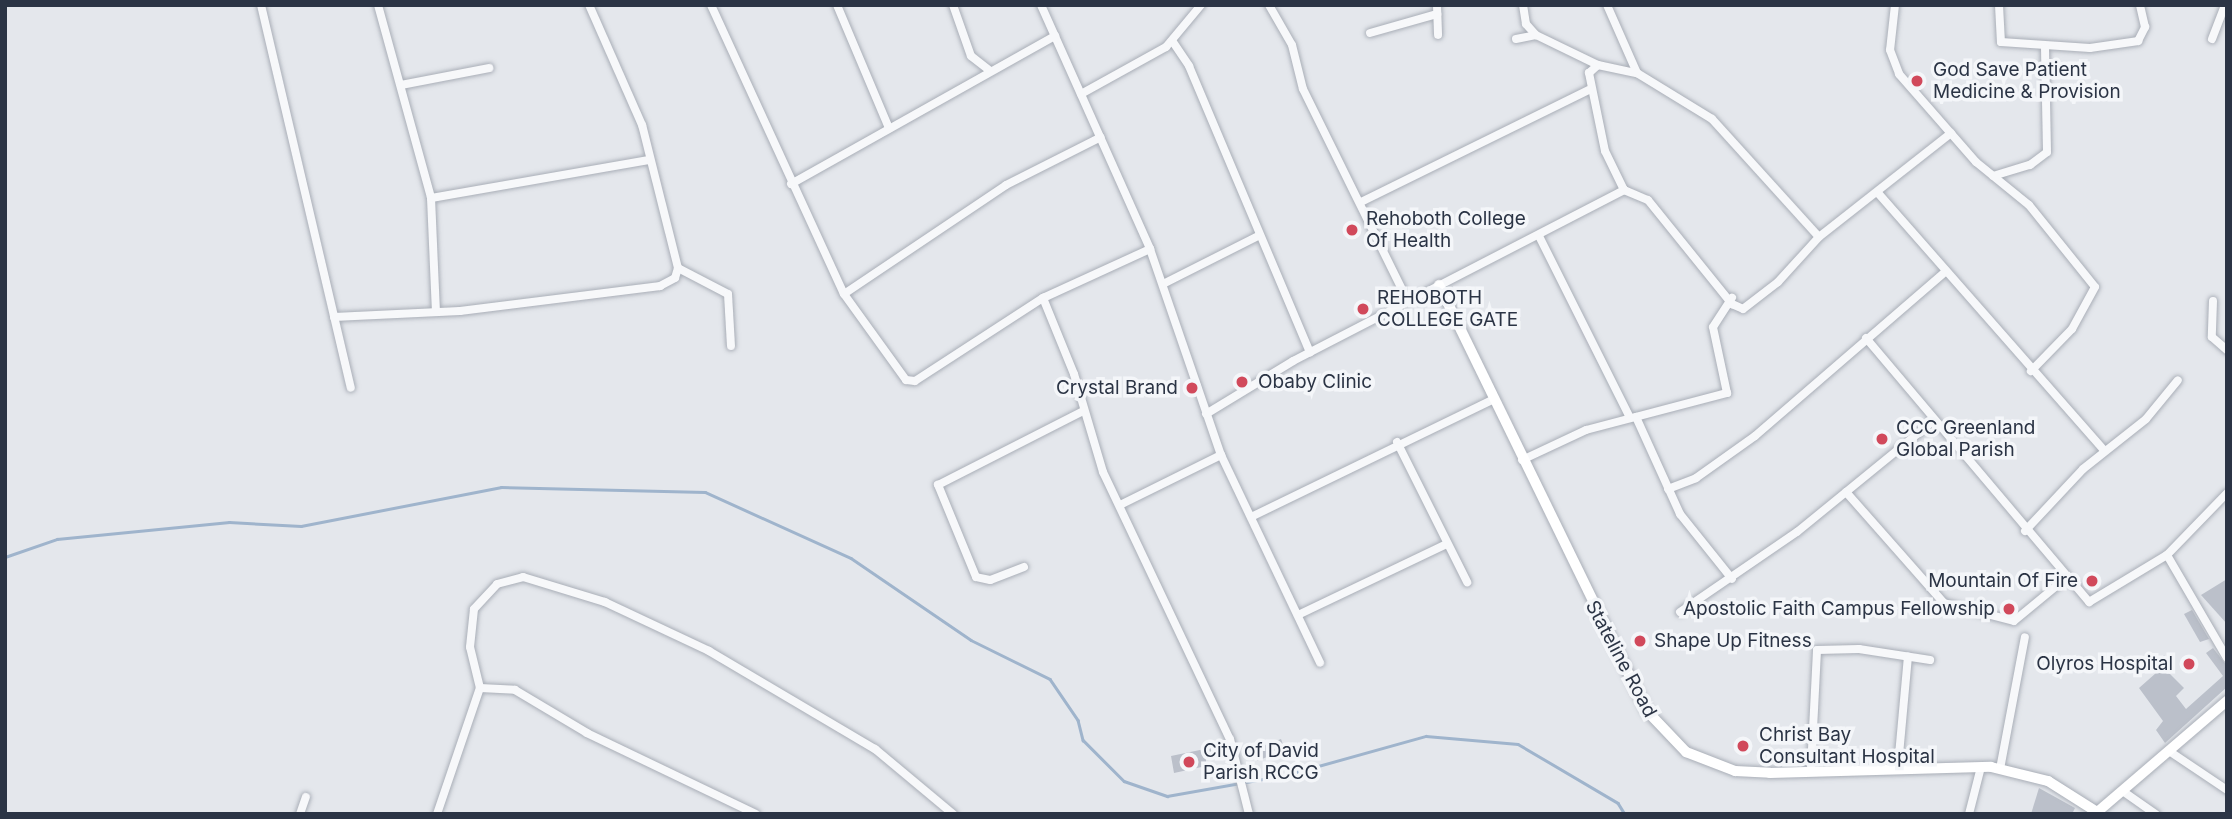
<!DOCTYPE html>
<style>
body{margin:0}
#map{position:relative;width:2232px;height:819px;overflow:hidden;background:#e4e7ec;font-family:Inter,sans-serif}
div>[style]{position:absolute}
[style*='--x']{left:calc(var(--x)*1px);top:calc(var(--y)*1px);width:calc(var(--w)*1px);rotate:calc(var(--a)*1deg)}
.stream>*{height:2.5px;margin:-1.25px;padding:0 1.25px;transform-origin:1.25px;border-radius:1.25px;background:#9fb4cc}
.building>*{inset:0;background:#bbc0ca}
.roads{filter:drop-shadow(0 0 2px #a9aeb7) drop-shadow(0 0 2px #a9aeb7)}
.street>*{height:8px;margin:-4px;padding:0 4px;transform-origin:4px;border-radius:4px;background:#f7f8fa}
.secondary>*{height:10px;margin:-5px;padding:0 5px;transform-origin:5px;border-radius:5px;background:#fff}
.dots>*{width:19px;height:19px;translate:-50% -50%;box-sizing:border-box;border:4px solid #f4f6f9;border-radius:50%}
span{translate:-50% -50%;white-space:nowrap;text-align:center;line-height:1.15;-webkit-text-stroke:7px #f4f6f9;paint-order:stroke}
.poi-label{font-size:19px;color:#2b3445}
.left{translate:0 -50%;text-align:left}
.right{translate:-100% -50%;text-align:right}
.street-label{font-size:19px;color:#2b3445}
.frame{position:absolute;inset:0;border:7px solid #2b3445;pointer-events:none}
</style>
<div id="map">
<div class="stream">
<i style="--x:5;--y:557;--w:55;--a:-19.1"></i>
<i style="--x:57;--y:539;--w:173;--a:-5.6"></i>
<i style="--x:229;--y:522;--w:72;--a:3.2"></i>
<i style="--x:301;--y:526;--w:204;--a:-11"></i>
<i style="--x:501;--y:487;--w:204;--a:1.4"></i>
<i style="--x:705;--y:492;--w:160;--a:24.3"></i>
<i style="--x:851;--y:558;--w:145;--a:34.3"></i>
<i style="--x:971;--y:640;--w:88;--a:26.3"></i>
<i style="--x:1050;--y:679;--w:50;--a:55.7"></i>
<i style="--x:1078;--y:720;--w:21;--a:76"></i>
<i style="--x:1083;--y:740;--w:58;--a:45"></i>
<i style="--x:1124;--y:781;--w:46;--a:19.2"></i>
<i style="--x:1167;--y:796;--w:121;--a:-10"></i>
<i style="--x:1286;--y:775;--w:145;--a:-15.6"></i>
<i style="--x:1426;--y:736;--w:92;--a:5"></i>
<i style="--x:1518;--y:744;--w:116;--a:30.5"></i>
<i style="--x:1618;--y:803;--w:13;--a:58"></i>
</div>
<div class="building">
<i style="clip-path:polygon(2227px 579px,2227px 624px,2201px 595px)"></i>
<i style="clip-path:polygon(2192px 610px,2209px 639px,2200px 642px,2184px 614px)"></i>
<i style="clip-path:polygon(2213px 648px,2227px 666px,2227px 687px,2165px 743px,2156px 730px,2163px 721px,2139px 688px,2156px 673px,2152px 667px,2164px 655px,2173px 663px,2167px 671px,2184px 688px,2176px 696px,2186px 709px,2223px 676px,2206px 653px)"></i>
<i style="clip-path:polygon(1281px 739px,1285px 750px,1257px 761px,1253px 750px)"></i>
<i style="clip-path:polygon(1224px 745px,1226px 754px,1206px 757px,1206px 766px,1174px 773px,1171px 756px)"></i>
<i style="clip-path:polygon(2039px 788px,2075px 808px,2072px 814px,2031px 814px)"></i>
</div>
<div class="roads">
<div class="street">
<i style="--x:261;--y:5;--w:393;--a:76.8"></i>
<i style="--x:378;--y:5;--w:200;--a:74.6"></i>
<i style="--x:431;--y:198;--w:113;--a:87.5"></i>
<i style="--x:711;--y:5;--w:318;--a:65.3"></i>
<i style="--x:844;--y:294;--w:106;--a:54.2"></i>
<i style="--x:906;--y:380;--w:9;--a:6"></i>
<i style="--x:915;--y:381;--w:153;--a:-33"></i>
<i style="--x:1043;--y:298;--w:118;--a:-24.6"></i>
<i style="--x:837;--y:5;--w:134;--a:67.1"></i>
<i style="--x:953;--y:5;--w:54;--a:70.6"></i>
<i style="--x:971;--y:56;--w:23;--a:38"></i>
<i style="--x:1041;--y:5;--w:267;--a:65.9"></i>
<i style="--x:1150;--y:249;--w:218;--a:71"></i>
<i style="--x:1221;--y:455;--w:230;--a:64.5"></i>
<i style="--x:1269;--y:5;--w:46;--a:60.1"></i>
<i style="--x:1292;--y:45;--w:45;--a:76"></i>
<i style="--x:1303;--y:89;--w:237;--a:63.7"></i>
<i style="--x:1437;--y:5;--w:30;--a:88"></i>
<i style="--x:1523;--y:5;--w:19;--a:81"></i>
<i style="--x:1526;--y:24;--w:15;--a:48"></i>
<i style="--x:1536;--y:35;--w:69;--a:25.8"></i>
<i style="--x:1607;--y:5;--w:74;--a:66.2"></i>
<i style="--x:1637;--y:73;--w:88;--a:31.5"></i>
<i style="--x:1712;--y:119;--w:159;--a:47.8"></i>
<i style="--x:1895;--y:5;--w:45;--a:96.3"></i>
<i style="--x:1890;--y:50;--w:26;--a:69"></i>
<i style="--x:1899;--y:74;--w:117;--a:48.8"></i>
<i style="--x:1976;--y:162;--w:68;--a:39.1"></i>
<i style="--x:2029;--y:205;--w:105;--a:51.2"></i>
<i style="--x:2095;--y:287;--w:48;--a:118.7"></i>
<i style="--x:2072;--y:329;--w:59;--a:134.3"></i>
<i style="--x:1999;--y:5;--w:37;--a:87"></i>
<i style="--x:2001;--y:42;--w:89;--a:3.9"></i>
<i style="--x:2090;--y:48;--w:49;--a:-8.3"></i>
<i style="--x:2138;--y:41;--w:16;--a:-63"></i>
<i style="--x:2145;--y:27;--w:23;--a:-103"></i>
<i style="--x:1370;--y:33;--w:70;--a:-15.8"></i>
<i style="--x:1516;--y:39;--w:20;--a:-11"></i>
<i style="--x:2212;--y:39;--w:36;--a:-69"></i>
<i style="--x:1173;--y:42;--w:29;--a:56"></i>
<i style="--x:1189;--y:66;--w:311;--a:67.1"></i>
<i style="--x:401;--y:85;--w:90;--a:-10.9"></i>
<i style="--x:1081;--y:94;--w:97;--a:-28.9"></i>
<i style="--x:1166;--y:47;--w:55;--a:-50.2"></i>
<i style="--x:1993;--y:176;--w:39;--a:-17"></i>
<i style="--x:2030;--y:165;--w:21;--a:-37"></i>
<i style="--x:2047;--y:152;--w:105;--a:-91.1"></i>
<i style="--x:791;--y:184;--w:303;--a:-29.3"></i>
<i style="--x:1624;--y:190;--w:43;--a:-116"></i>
<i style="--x:1605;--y:151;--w:80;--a:-101.6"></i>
<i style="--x:1589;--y:73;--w:12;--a:-42"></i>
<i style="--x:1598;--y:65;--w:40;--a:12"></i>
<i style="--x:1878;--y:193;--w:342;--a:48.7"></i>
<i style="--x:431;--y:198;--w:220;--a:-9.9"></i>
<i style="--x:1361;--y:202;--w:254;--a:-26.2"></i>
<i style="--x:1539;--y:236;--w:201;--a:63.4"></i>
<i style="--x:678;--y:268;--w:56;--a:27.5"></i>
<i style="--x:728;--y:294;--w:52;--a:86.7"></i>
<i style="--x:1163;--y:284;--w:106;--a:-26.8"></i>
<i style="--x:844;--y:294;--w:195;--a:-33.9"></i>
<i style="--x:1006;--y:185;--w:106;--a:-26.8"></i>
<i style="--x:1043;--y:298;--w:82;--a:67.8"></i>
<i style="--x:1074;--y:374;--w:102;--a:73.5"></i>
<i style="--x:1103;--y:472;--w:296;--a:64.6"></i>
<i style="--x:1230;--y:739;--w:77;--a:75.8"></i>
<i style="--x:2213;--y:301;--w:36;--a:92"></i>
<i style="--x:2212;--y:337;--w:20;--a:41"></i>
<i style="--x:334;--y:317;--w:126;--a:-2.7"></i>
<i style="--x:460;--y:311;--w:202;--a:-7.1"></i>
<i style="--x:660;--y:286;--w:17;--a:-28"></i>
<i style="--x:675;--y:278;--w:10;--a:-73"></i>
<i style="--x:678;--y:268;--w:147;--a:-104.1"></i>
<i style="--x:642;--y:125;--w:131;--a:-113.8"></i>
<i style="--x:1866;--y:338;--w:346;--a:49.8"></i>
<i style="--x:2089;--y:602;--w:91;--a:-31.1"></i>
<i style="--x:2167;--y:555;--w:86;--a:-45.9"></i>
<i style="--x:1206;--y:414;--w:102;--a:-31.3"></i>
<i style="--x:1293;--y:361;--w:373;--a:-27.3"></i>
<i style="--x:1624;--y:190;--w:26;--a:23"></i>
<i style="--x:1648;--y:200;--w:134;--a:51.1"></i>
<i style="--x:1732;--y:304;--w:12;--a:24"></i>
<i style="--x:1743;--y:309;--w:44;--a:-37.6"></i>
<i style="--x:1778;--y:282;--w:61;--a:-47.7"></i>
<i style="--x:1819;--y:237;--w:168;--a:-38.2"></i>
<i style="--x:1636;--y:417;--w:107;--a:65.6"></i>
<i style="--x:1680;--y:514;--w:83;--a:51.3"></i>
<i style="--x:1397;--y:442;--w:157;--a:63.4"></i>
<i style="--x:1522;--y:460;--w:71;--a:-25.1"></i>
<i style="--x:1586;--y:430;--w:146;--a:-14.7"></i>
<i style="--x:1727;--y:393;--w:67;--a:-102"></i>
<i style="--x:1713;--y:327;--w:35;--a:-57"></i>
<i style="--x:1668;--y:489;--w:30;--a:-21"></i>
<i style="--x:1696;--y:478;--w:72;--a:-35.4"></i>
<i style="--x:1755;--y:436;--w:251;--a:-40.8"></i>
<i style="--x:1846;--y:492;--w:148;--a:48.6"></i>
<i style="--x:1944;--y:603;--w:72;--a:14.4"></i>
<i style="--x:2014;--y:621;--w:66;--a:-39.5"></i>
<i style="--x:1120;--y:505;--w:113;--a:-26.3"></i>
<i style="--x:1251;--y:517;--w:270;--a:-25.9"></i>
<i style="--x:2025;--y:531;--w:85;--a:-46.9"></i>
<i style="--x:2083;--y:469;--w:80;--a:-38.4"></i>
<i style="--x:2146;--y:419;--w:50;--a:-50.6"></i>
<i style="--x:2167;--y:555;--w:119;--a:59.8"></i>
<i style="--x:1024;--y:567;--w:36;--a:159"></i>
<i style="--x:990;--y:580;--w:14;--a:-168"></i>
<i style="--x:976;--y:577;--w:100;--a:-112.4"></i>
<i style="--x:938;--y:485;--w:163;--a:-27"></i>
<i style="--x:1680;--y:612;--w:142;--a:-34.4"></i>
<i style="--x:1797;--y:532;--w:176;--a:-39.2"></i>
<i style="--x:1298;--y:615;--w:165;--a:-25.5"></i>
<i style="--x:480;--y:688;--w:35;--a:3"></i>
<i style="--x:515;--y:690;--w:84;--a:30.8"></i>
<i style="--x:587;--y:733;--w:187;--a:25.6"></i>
<i style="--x:2169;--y:751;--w:70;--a:33.9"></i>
<i style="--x:1898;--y:766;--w:110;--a:-84.8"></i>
<i style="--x:1811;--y:769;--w:119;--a:-87.1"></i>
<i style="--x:1817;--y:650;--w:42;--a:-1.4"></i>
<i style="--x:1859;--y:649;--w:72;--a:8.8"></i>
<i style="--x:2000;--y:769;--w:134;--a:-79.3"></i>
<i style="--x:2124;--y:792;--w:39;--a:35"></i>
<i style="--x:300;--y:814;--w:18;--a:-71"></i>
<i style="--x:437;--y:814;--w:133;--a:-71.2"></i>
<i style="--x:480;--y:688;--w:42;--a:-103.7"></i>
<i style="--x:470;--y:647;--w:38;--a:-84"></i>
<i style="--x:474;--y:609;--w:34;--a:-47"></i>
<i style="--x:497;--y:584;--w:27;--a:-15"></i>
<i style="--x:523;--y:577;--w:86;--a:17"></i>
<i style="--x:605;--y:602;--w:115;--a:25.2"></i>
<i style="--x:709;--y:651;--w:193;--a:30.6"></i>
<i style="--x:875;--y:749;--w:102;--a:39.8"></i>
<i style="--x:1969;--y:814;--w:49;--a:-75.7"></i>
</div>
<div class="secondary">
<i style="--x:1439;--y:285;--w:474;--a:64"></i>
<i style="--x:1647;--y:711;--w:57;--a:46.4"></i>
<i style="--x:1686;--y:752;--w:53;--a:21.2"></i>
<i style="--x:1735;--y:771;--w:35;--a:3"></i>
<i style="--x:1770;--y:773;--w:221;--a:-1.6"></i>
<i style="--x:1991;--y:767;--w:59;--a:13.8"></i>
<i style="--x:2048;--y:781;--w:58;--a:32.3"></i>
<i style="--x:2095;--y:814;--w:174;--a:-40.6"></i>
</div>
</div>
<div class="dots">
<i style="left:1917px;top:81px;background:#d1495b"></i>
<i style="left:1352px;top:230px;background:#d1495b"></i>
<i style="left:1363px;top:309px;background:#d1495b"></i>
<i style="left:1242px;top:382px;background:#d1495b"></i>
<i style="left:1192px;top:388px;background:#d1495b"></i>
<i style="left:1882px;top:439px;background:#d1495b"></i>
<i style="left:2092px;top:581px;background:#d1495b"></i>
<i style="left:2009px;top:609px;background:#d1495b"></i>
<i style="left:1640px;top:641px;background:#d1495b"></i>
<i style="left:2189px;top:664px;background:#d1495b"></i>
<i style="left:1743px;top:746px;background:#d1495b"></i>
<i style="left:1189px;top:762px;background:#d1495b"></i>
</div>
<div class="poi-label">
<span class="left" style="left:1933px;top:81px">God Save Patient<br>Medicine &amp; Provision</span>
<span class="left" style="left:1366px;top:230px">Rehoboth College<br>Of Health</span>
<span class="left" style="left:1377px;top:309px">REHOBOTH<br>COLLEGE GATE</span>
<span class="left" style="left:1258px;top:382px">Obaby Clinic</span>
<span class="right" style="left:1178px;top:388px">Crystal Brand</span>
<span class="left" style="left:1896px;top:439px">CCC Greenland<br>Global Parish</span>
<span class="right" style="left:2078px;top:581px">Mountain Of Fire</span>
<span class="right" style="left:1995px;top:609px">Apostolic Faith Campus Fellowship</span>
<span class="left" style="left:1654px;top:641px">Shape Up Fitness</span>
<span class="right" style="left:2173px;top:664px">Olyros Hospital</span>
<span class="left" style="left:1759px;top:746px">Christ Bay<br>Consultant Hospital</span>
<span class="left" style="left:1203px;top:762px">City of David<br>Parish RCCG</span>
</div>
<div class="street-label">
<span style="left:1621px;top:659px;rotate:62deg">Stateline Road</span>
</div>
<div class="frame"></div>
</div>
